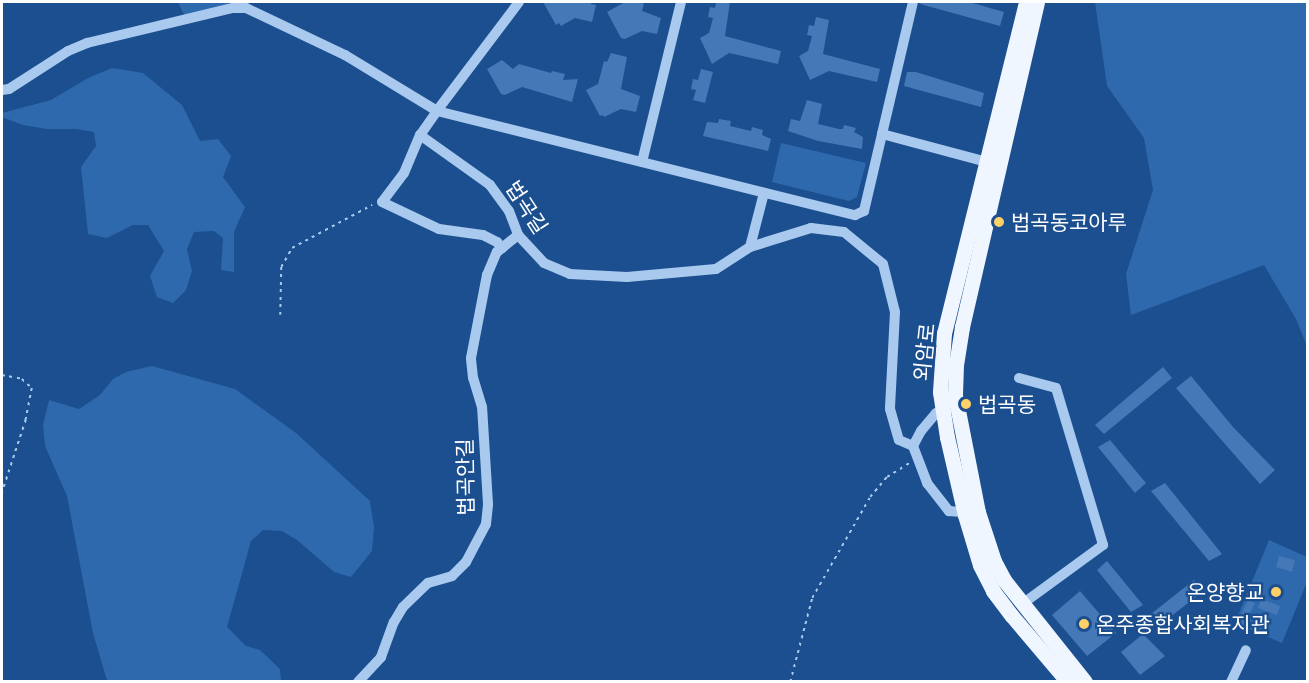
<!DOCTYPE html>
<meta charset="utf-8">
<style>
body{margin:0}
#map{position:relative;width:1309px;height:683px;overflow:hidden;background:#1b4f8f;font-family:Quicksand,"Noto Sans KR",sans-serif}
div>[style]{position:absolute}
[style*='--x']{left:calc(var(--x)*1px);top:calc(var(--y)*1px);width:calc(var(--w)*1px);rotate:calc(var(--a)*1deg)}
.green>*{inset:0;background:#2e69ad}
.building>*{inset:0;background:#4478b7}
.path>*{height:1.5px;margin-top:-0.75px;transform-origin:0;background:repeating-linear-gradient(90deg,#a9c9ee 0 3px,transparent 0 7.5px)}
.minor>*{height:10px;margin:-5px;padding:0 5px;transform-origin:5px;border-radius:5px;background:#a9c9ee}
.major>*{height:15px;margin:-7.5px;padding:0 7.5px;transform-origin:7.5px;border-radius:7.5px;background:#f0f6ff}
.dots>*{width:16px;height:16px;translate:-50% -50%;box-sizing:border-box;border:3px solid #1b4f8f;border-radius:50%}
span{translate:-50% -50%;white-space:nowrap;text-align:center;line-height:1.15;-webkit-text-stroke:4.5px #1b4f8f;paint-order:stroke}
.street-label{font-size:21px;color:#fff}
.poi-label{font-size:21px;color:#fff}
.left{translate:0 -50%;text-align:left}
.right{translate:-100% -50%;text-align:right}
.frame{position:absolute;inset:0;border:3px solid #fff;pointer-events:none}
</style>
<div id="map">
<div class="green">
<i style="clip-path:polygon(178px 2px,234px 2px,185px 17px)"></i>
<i style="clip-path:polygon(1095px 2px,1307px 2px,1307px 346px,1296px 319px,1264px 265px,1131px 315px,1126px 274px,1153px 190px,1144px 138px,1107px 86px)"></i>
<i style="clip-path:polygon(112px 68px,143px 73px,182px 105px,200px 141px,218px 139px,231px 156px,223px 177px,245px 207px,234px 232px,234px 272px,221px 270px,223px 238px,214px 231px,194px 232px,187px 249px,192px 271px,186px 290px,173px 303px,157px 297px,150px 276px,164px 251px,148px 225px,133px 225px,107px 238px,88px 234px,81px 167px,96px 146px,94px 132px,76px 129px,47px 129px,23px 125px,2px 117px,2px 113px,51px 100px,88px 78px)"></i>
<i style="clip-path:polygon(781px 143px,866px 163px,857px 197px,849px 201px,772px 182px)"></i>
<i style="clip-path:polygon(152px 366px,235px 389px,296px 433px,370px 501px,374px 527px,372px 551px,351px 577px,334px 572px,297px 540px,282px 531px,263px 530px,251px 541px,227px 627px,246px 646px,260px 650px,280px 669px,281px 681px,108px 682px,106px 677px,93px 633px,67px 496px,45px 446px,43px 425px,49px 400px,79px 409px,100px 395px,113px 379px,126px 372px)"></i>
<i style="clip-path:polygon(1269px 540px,1307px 557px,1307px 582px,1282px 643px,1235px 623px)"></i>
</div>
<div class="building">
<i style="clip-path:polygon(543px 2px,591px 2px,591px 4px,596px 5px,592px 22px,575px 18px,561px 26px,559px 23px,556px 25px)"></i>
<i style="clip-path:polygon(625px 2px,640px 2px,644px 4px,642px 11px,661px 18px,657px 34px,642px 31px,625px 39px,621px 38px,607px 12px)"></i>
<i style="clip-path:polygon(716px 2px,730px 2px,725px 36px,781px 51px,778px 64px,729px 53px,712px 64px,700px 38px,709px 33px,713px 18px,708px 17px,710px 7px,715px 8px)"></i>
<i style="clip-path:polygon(921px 2px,969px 2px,1004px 12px,1000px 26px,920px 4px)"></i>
<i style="clip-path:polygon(816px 17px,829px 20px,823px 54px,880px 69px,877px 82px,829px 71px,810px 80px,799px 56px,808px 51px,812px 36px,807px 35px,809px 25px,814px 26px)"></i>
<i style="clip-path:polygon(611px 53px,627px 57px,621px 89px,640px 96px,636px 112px,621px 109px,604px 117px,603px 115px,600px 116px,586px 90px,598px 84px,604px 61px,607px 62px)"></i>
<i style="clip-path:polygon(502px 60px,513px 69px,519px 64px,551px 73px,552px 71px,565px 74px,563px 80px,578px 79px,572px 102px,522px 87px,505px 95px,501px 94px,487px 69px)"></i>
<i style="clip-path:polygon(701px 69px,713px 72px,705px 103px,693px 100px,696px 90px,691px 89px,693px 79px,698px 80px)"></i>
<i style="clip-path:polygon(907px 72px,916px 72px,984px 93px,981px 107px,904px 86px)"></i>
<i style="clip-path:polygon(807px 100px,822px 104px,818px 124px,839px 129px,843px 129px,844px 125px,856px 128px,854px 132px,863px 137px,862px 149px,818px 141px,788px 131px,791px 119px,800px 121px)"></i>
<i style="clip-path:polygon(719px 119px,731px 121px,730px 126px,751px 131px,752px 127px,763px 130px,762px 135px,771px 139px,768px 151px,703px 136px,707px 122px,718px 123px)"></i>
<i style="clip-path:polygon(1163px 367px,1172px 378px,1104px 434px,1095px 425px)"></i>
<i style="clip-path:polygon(1191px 376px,1233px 427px,1275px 470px,1260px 484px,1176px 388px)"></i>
<i style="clip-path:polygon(1110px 440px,1146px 483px,1135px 493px,1098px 447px)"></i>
<i style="clip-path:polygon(1165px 483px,1222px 554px,1209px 561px,1151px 491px)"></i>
<i style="clip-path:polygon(1279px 556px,1295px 560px,1292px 572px,1276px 567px)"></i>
<i style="clip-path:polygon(1107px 561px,1143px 605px,1131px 612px,1097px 570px)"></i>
<i style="clip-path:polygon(1194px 580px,1205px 590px,1161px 624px,1151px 614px)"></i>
<i style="clip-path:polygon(1080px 591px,1116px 633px,1087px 656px,1052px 615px)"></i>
<i style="clip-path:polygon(1261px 599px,1280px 606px,1277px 615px,1258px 608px)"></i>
<i style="clip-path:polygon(1248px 600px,1255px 603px,1243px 628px,1236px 625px)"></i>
<i style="clip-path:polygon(1143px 634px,1165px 656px,1140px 675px,1121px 652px)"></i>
</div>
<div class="path">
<i style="--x:280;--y:315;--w:48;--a:-88.8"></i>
<i style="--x:281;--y:267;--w:22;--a:-60"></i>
<i style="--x:292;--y:248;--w:91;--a:-28.3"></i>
<i style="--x:2;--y:375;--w:20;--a:11"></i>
<i style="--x:22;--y:379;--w:13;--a:42"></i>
<i style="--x:32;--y:388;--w:33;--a:101"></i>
<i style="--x:26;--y:420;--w:77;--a:108.2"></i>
<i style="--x:790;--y:682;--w:87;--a:-75.3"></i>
<i style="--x:812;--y:598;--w:116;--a:-60.1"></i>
<i style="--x:870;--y:497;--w:26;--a:-50"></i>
<i style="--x:887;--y:477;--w:26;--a:-32"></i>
</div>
<div class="minor">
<i style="--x:519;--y:2;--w:136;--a:127"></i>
<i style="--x:437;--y:111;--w:431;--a:14"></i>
<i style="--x:855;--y:215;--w:10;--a:-24"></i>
<i style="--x:864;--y:211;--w:79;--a:-76.8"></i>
<i style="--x:882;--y:134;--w:113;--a:14.9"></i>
<i style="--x:2;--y:90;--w:7;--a:-8"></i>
<i style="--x:9;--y:89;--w:70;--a:-32.8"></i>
<i style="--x:68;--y:51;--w:21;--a:-23"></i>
<i style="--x:87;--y:43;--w:150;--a:-13.5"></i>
<i style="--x:233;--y:8;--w:13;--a:0"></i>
<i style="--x:246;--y:8;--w:110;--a:25.4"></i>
<i style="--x:345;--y:55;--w:108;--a:31.3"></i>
<i style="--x:437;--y:111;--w:29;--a:125"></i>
<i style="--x:420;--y:135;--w:86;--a:35.5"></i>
<i style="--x:490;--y:185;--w:32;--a:54"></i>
<i style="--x:509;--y:211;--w:26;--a:69"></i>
<i style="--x:518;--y:235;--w:38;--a:47"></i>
<i style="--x:544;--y:263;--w:28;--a:23"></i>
<i style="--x:570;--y:274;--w:57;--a:3"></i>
<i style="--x:627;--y:277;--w:89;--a:-5.1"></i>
<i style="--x:716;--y:269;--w:40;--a:-32.9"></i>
<i style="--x:750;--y:247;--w:56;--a:-75.5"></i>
<i style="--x:882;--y:134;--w:136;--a:-76.8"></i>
<i style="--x:420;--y:135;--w:41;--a:112.8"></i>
<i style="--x:404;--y:173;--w:36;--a:127"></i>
<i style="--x:382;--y:202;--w:63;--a:25.3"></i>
<i style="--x:439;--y:229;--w:44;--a:7.8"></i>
<i style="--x:483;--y:235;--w:16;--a:27"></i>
<i style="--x:497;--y:242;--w:8;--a:50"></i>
<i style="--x:642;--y:162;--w:165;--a:-76.3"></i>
<i style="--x:750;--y:247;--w:64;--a:-17.3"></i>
<i style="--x:811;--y:228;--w:33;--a:7"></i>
<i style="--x:844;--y:232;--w:50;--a:39.4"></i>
<i style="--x:883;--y:264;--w:49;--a:76"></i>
<i style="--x:895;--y:312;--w:97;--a:93"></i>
<i style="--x:890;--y:409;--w:32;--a:74"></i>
<i style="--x:899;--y:440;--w:15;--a:23"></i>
<i style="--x:913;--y:446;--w:40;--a:69"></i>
<i style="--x:927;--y:483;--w:36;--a:52"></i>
<i style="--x:949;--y:511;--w:21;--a:5"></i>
<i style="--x:1019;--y:378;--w:38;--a:15"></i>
<i style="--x:1056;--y:388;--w:164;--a:73.3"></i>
<i style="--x:1103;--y:545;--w:100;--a:143.9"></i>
<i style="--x:913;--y:446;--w:17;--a:-62"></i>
<i style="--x:921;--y:431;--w:23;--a:-50"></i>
<i style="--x:936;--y:413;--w:13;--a:-29"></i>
<i style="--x:358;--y:682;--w:34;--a:-47"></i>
<i style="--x:381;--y:657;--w:37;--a:-70"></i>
<i style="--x:394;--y:622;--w:17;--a:-59"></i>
<i style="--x:403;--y:607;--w:35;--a:-44"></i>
<i style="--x:428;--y:583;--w:25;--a:-16"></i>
<i style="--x:452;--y:576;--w:20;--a:-45"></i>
<i style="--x:466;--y:562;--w:43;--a:-62.2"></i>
<i style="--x:486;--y:524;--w:20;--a:-84"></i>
<i style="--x:488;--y:504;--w:97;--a:-93.5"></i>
<i style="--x:482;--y:407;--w:30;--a:-107"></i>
<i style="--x:473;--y:378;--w:20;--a:-96"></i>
<i style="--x:471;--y:358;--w:85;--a:-79.1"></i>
<i style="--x:487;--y:275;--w:25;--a:-67"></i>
<i style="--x:497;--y:252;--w:27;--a:-39"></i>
<i style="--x:1231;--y:682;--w:35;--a:-65"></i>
</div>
<div class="major">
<i style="--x:1026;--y:2;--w:341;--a:103.9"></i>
<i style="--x:944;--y:333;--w:59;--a:93.9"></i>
<i style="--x:940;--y:392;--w:46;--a:81.2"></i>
<i style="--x:947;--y:437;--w:80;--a:77"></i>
<i style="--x:965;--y:515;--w:52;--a:73.3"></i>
<i style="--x:980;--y:565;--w:29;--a:63"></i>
<i style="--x:993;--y:591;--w:31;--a:53"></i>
<i style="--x:1012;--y:616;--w:87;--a:49.7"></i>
<i style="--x:1037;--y:2;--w:334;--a:103"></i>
<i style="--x:962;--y:327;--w:38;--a:99"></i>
<i style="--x:956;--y:365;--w:30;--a:92"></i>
<i style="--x:955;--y:395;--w:119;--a:78.9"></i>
<i style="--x:978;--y:512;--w:52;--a:71.9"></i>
<i style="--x:994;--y:561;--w:21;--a:62"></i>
<i style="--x:1004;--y:580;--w:130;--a:51.5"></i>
</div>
<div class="dots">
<i style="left:999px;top:222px;background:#ffd166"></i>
<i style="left:966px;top:404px;background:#ffd166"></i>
<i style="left:1276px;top:592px;background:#ffd166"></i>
<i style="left:1084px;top:624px;background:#ffd166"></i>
</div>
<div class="street-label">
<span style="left:527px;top:207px;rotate:57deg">법곡길</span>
<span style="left:924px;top:352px;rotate:-84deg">외암로</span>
<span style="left:465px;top:477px;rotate:-91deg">법곡안길</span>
</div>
<div class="poi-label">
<span class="left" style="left:1011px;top:222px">법곡동코아루</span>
<span class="left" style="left:978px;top:404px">법곡동</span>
<span class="right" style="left:1264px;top:592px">온양향교</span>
<span class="left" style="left:1096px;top:624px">온주종합사회복지관</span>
</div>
<div class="frame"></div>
</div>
